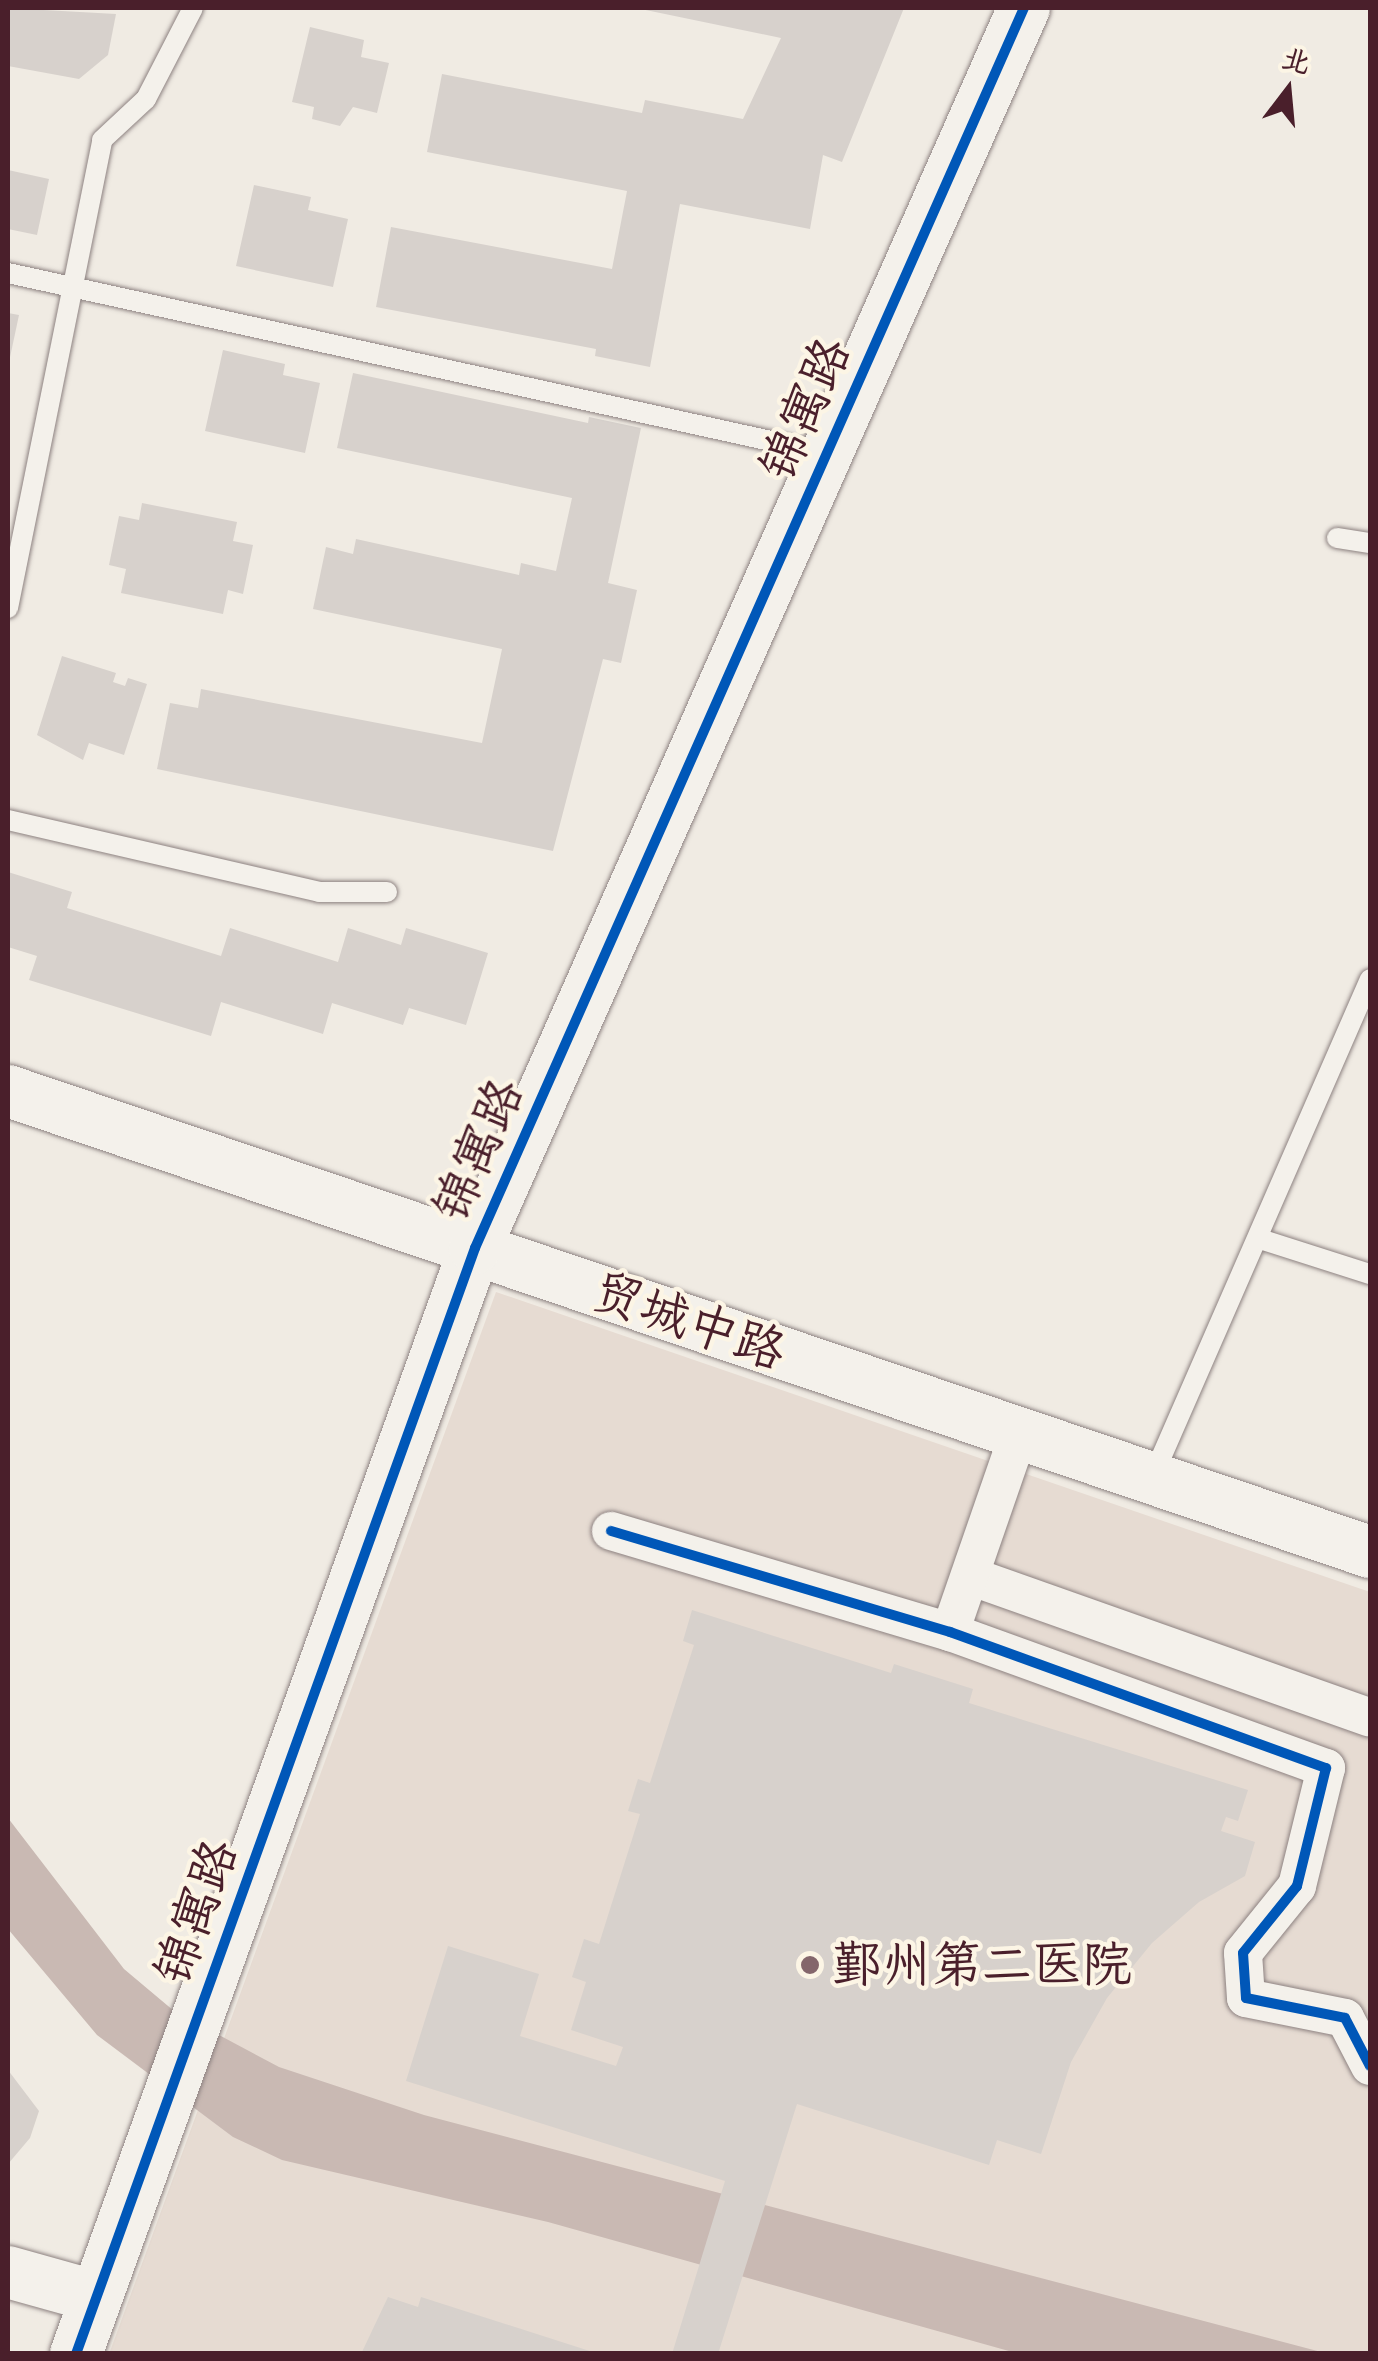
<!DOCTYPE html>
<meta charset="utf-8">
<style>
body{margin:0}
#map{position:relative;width:1378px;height:2361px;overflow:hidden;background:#f0ebe3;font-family:Caveat,"LXGW WenKai TC",sans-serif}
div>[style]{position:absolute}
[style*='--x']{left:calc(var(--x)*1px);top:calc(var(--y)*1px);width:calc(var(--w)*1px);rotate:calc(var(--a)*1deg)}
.built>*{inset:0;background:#e6dbd2}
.water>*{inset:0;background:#c9b9b3}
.building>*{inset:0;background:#d7d1cc}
.roads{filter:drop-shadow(0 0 2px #8d8281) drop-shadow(0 0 2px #8d8281)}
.lane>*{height:20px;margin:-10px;padding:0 10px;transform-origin:10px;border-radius:10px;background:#f4f1eb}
.street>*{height:38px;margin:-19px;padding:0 19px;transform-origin:19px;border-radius:19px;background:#f4f1eb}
.secondary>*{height:52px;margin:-26px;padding:0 26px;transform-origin:26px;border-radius:26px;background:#f4f1eb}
.cycleway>*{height:10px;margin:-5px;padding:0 5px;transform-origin:5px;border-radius:5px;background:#0057b8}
.dots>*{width:28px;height:28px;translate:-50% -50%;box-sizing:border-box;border:5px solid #fcf5e5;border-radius:50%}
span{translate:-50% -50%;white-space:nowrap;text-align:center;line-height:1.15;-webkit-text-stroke:9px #fcf5e5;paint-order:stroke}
.street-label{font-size:50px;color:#4a1f2b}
.poi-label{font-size:50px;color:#4a1f2b}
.left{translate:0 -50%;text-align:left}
.frame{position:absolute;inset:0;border:10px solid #4a1f2b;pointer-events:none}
.north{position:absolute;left:1238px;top:40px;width:100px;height:100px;-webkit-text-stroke:8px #fcf5e5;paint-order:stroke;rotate:16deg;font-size:28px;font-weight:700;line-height:40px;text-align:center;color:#4a1f2b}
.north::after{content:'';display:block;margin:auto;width:35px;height:45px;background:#4a1f2b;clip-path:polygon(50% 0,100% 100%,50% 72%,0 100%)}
</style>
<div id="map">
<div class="built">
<i style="clip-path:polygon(496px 1292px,1370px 1592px,1370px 2353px,109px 2354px)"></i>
</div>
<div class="water">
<i style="clip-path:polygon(8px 1818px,124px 1969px,174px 2011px,279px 2067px,424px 2115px,1325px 2353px,1016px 2353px,548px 2222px,282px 2160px,233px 2137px,97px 2035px,8px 1929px)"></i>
</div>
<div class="building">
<i style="clip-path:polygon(8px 8px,116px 14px,108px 55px,79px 79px,8px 66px)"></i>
<i style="clip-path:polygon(636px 8px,904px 8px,842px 162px,823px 155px,810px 229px,680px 204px,650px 367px,595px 356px,596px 349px,376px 307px,391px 227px,612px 269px,627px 191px,427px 152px,442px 74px,642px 113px,645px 100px,743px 119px,781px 38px)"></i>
<i style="clip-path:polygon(310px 27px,364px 40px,361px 57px,389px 63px,377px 113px,353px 107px,340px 126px,312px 119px,314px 107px,292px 102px)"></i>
<i style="clip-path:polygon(8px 170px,49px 179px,37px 235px,8px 229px)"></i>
<i style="clip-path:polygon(254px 185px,311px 197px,308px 210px,348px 219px,333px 287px,236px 266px)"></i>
<i style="clip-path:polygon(8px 313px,19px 315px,9px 362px,8px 362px)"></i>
<i style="clip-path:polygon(223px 350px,285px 364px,283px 375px,320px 383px,305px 453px,205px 431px)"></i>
<i style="clip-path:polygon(353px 373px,588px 423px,589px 417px,641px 428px,608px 583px,637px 590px,621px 663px,603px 659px,553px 851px,157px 769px,170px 703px,198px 708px,201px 689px,482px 743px,502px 649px,313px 609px,326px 547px,353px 554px,356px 539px,519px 575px,521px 563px,556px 571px,572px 498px,337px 448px)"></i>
<i style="clip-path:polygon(142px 503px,237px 522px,233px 541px,253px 545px,243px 594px,228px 590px,223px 614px,121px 593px,126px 569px,109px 565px,119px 516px,139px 520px)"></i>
<i style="clip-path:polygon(62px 656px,116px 673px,113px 682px,125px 686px,128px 678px,147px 684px,124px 755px,89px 743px,83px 760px,37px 735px)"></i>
<i style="clip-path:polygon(8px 872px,72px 892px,67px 908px,221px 956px,230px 928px,338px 962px,348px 928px,401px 945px,406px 928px,488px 953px,466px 1025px,409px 1008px,403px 1025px,332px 1003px,323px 1034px,221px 1002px,211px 1036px,29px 980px,37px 956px,8px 947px)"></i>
<i style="clip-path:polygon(692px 1610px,891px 1673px,894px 1664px,973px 1689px,969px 1703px,1248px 1790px,1238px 1821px,1226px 1817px,1221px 1831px,1255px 1842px,1245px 1876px,1199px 1902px,1152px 1943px,1107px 1998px,1071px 2062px,1041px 2154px,997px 2140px,989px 2165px,797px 2104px,718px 2354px,672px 2354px,725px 2181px,406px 2081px,448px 1946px,539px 1974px,520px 2036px,616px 2066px,623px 2047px,571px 2030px,586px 1982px,572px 1977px,584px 1939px,599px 1944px,640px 1814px,628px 1811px,638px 1779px,650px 1783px,694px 1645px,683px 1641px)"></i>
<i style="clip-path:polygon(8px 2070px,39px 2111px,30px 2138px,8px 2164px)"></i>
<i style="clip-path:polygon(388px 2297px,418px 2307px,421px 2297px,599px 2354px,361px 2354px)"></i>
</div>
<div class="roads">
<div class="lane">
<i style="--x:8;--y:273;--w:837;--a:12.42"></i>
<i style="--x:1337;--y:538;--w:33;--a:9"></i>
<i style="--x:8;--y:608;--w:477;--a:-78.6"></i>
<i style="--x:102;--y:140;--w:60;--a:-43"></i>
<i style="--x:146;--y:99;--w:102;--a:-62.7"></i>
<i style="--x:8;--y:820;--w:319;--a:13"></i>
<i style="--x:319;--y:892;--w:68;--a:0"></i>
<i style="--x:1260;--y:1239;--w:115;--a:17.7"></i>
<i style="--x:1153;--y:1476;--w:542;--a:-66.41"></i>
</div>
<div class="street">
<i style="--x:611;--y:1531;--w:354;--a:16.6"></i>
<i style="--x:950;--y:1632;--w:400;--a:19.9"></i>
<i style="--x:1326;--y:1768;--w:122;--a:103.8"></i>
<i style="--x:1297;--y:1886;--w:86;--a:128.9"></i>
<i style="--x:1243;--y:1953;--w:45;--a:86.2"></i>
<i style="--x:1246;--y:1998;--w:101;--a:11.4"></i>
<i style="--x:1345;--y:2018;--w:54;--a:62.5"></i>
<i style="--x:970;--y:1576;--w:424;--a:19.5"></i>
<i style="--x:950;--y:1632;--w:211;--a:-70.9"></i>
</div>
<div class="secondary">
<i style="--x:8;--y:1091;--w:1438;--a:18.7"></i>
<i style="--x:8;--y:2272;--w:89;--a:15.6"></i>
<i style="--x:76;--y:2354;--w:1176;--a:-70.16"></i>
<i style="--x:475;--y:1248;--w:1356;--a:-66.12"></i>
</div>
</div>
<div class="cycleway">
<i style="--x:611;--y:1531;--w:354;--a:16.6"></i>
<i style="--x:950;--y:1632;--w:400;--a:19.9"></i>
<i style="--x:1326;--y:1768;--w:122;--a:103.8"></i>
<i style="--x:1297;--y:1886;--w:86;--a:128.9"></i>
<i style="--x:1243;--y:1953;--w:45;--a:86.2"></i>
<i style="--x:1246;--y:1998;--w:101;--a:11.4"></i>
<i style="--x:1345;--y:2018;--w:54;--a:62.5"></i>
<i style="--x:76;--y:2354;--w:1176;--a:-70.16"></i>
<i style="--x:475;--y:1248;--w:1356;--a:-66.12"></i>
</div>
<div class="dots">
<i style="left:810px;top:1965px;background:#84666b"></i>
</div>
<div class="street-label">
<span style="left:805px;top:409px;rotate:-66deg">锦寓路</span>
<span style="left:478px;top:1150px;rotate:-66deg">锦寓路</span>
<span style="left:689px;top:1321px;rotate:19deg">贸城中路</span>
<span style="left:196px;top:1912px;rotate:-70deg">锦寓路</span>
</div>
<div class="poi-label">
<span class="left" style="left:832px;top:1965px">鄞州第二医院</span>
</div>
<div class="frame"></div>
<div class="north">北</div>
</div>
